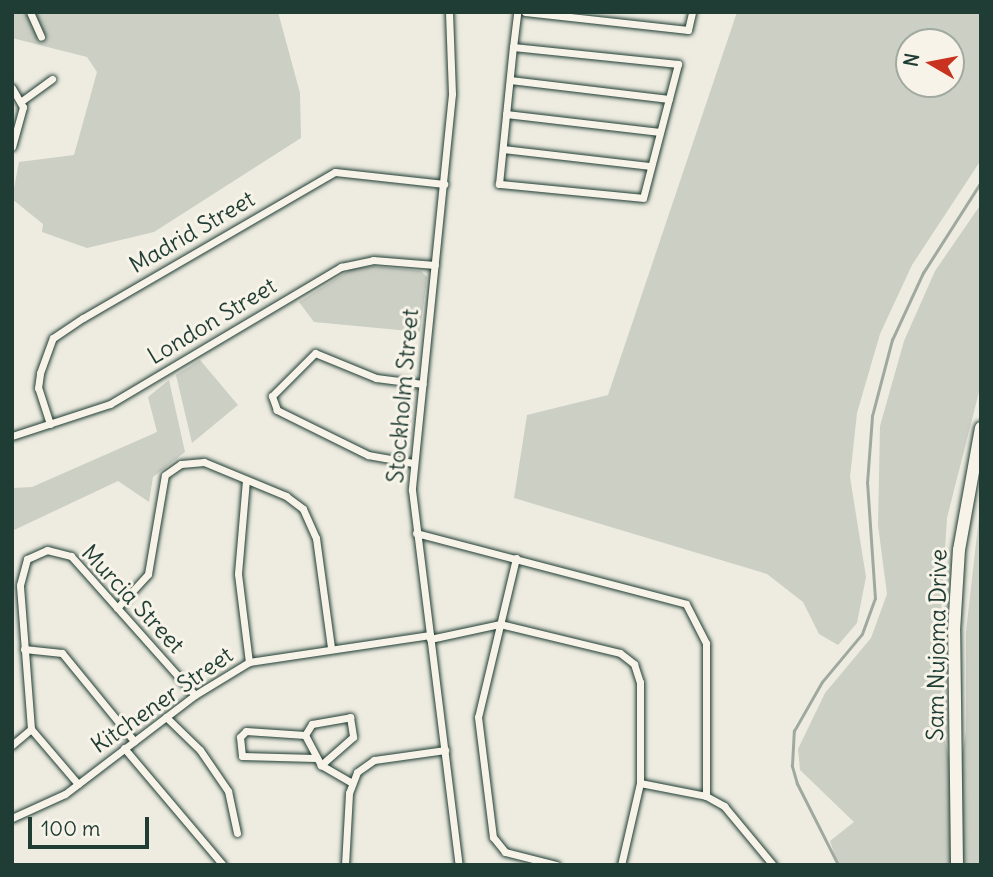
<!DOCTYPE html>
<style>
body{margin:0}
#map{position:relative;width:993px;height:877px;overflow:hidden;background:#eeece1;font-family:Delius,sans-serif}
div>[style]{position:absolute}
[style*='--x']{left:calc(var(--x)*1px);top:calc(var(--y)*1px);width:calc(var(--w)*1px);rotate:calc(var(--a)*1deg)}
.green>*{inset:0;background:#cccfc4}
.stream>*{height:2.5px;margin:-1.25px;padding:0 1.25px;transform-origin:1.25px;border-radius:1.25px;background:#9fa99f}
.roads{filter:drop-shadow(0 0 2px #1f3d34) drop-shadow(0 0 2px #1f3d34)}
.street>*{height:7px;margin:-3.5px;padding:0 3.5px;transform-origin:3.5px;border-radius:3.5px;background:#f7f3e8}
.primary>*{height:12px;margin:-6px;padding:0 6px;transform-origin:6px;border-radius:6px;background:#f7f3e8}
span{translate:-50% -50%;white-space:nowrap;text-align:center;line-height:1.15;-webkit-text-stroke:6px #f7f3e8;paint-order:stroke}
.street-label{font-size:23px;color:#1f3d34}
.frame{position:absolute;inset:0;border:14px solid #1f3d34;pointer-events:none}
.north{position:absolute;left:895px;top:28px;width:70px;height:70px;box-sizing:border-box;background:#f7f3e8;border:2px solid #a1aaa0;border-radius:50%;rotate:280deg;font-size:19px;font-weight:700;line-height:28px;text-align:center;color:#1f3d34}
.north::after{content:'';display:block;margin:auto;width:24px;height:32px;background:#c8321e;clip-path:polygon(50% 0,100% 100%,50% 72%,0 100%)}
.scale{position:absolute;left:28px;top:817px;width:121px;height:32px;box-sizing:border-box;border:4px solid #1f3d34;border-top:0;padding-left:9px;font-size:21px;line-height:24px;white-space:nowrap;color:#1f3d34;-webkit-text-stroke:5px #f7f3e8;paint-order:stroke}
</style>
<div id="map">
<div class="green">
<i style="clip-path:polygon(12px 12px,278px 12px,300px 93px,301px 138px,154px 232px,87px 248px,42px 232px,43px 224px,12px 199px,19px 162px,74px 155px,97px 72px,87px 57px,12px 38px)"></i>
<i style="clip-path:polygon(evenodd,737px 12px,981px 12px,981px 160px,912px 265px,880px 334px,857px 413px,850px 477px,866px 577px,857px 623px,838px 645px,819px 634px,803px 602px,767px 574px,514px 498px,527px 415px,608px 395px,737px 12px,951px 42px,951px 84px,909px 84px,909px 42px,951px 42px)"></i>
<i style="clip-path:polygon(981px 204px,981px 384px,947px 518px,940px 629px,943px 732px,956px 789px,966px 732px,966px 632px,981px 499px,981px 865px,838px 865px,830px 841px,854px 822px,800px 770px,798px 749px,825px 693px,871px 638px,887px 594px,878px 525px,880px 426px,904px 341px,935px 271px)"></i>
<i style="clip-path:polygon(373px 266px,421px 271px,427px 277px,420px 332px,314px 322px,299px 302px,353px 268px)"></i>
<i style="clip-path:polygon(200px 360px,238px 405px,192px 443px,176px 375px)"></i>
<i style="clip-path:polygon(169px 380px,185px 452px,153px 477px,149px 502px,118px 481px,12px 531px,12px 488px,32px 487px,157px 432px,148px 397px)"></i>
</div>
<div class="stream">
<i style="--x:838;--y:865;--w:91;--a:-116.8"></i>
<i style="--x:797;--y:784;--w:19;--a:-106"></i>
<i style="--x:792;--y:766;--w:35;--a:-87"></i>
<i style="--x:794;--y:731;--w:56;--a:-60.3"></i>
<i style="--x:822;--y:682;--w:62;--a:-50.2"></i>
<i style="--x:862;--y:634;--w:37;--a:-70"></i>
<i style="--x:875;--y:599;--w:116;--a:-93.9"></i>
<i style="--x:867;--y:483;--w:67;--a:-85.7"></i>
<i style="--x:872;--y:416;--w:79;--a:-75.3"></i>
<i style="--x:892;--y:340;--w:74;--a:-65.2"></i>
<i style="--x:923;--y:273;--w:108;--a:-57.5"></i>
</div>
<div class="roads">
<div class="street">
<i style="--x:30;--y:12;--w:27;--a:66"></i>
<i style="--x:449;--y:12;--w:82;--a:87.9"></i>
<i style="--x:452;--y:94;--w:398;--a:95.8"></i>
<i style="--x:412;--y:490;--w:378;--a:82.9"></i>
<i style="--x:525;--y:12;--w:164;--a:6.3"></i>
<i style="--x:688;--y:30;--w:18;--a:-77"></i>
<i style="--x:513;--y:47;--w:166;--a:5.9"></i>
<i style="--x:678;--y:64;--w:138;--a:104.6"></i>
<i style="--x:643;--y:198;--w:145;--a:-174.4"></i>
<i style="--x:499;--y:184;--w:138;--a:-84.2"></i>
<i style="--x:513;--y:47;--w:35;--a:-83"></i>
<i style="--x:510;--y:80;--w:160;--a:6.8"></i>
<i style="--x:12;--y:88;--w:22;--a:60"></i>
<i style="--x:23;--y:107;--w:41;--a:105.4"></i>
<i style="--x:23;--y:100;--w:36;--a:-36"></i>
<i style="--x:506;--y:114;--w:155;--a:6.7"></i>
<i style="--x:503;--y:149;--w:149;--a:6.6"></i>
<i style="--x:50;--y:424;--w:38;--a:-108"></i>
<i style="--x:38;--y:388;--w:15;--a:-82"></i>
<i style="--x:40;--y:373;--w:37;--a:-70"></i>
<i style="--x:53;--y:338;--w:36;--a:-34"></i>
<i style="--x:83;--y:318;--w:291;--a:-30.1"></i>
<i style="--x:335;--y:172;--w:110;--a:6.3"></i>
<i style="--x:12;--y:436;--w:103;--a:-18.1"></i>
<i style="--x:110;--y:404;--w:269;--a:-30.7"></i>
<i style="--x:341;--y:267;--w:33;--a:-12"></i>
<i style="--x:373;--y:260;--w:62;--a:4.6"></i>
<i style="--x:413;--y:463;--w:46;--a:-169.9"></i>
<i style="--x:368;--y:455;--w:102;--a:-153.7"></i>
<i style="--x:277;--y:410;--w:15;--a:-110"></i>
<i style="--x:272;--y:396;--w:61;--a:-45"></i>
<i style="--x:315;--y:353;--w:66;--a:22.3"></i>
<i style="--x:376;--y:378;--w:47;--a:7.3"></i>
<i style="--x:246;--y:480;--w:94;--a:94.9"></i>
<i style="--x:238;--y:574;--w:89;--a:82.9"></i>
<i style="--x:416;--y:533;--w:279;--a:14.7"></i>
<i style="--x:686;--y:604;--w:44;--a:62.9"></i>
<i style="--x:706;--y:643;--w:153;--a:90"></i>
<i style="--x:516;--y:558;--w:163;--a:103.4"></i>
<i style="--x:478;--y:717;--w:121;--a:82.9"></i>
<i style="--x:493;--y:837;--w:19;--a:51"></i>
<i style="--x:505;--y:852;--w:53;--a:14.3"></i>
<i style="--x:117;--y:608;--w:46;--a:-47.6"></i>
<i style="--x:148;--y:574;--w:100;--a:-80.3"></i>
<i style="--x:165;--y:475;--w:19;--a:-35"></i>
<i style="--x:181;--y:464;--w:23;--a:-5"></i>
<i style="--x:204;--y:462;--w:89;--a:22.5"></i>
<i style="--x:286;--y:496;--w:21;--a:37"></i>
<i style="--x:303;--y:509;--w:32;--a:66"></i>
<i style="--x:316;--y:538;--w:110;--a:82.2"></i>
<i style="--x:430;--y:639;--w:72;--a:-12.1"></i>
<i style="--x:500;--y:624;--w:123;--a:13.6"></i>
<i style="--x:620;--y:653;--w:18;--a:38"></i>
<i style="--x:634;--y:664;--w:19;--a:72"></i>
<i style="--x:640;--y:682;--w:101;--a:90"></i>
<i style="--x:640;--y:783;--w:84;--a:103"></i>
<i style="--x:24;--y:649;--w:38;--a:6"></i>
<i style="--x:62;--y:653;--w:114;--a:50.7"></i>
<i style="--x:166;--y:717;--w:47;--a:44.1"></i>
<i style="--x:200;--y:750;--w:50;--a:55.7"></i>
<i style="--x:228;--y:791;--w:43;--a:77.9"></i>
<i style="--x:305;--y:735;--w:13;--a:-58"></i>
<i style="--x:312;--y:724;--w:39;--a:-10"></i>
<i style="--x:350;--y:717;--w:20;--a:81"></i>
<i style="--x:353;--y:737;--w:43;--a:138.8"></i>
<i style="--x:12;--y:745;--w:25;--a:-40"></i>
<i style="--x:124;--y:748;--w:153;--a:49.8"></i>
<i style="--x:315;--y:758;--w:73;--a:-178.4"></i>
<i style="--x:242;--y:756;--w:19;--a:-96"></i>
<i style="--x:240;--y:737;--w:8;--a:-45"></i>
<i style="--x:246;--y:731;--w:59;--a:3.9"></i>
<i style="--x:305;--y:735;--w:34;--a:62"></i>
<i style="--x:321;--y:765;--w:34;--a:30"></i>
<i style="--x:640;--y:783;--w:67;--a:11.1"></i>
<i style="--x:706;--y:796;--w:21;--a:29"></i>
<i style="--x:724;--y:806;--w:77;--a:50.3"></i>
<i style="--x:78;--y:784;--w:72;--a:-130.5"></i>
<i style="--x:31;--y:729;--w:144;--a:-94.4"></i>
<i style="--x:20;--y:585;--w:27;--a:-75"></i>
<i style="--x:27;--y:559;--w:22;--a:-24"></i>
<i style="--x:47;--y:550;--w:25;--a:14"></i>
<i style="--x:71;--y:556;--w:186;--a:48.3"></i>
<i style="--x:12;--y:818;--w:58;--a:-24.4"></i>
<i style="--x:65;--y:794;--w:163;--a:-37.3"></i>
<i style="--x:195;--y:695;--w:63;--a:-31.4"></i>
<i style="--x:249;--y:662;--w:183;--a:-8.5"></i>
<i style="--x:345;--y:865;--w:72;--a:-86.8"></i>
<i style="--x:349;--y:793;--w:22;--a:-69"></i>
<i style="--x:357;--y:772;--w:21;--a:-35"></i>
<i style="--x:374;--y:760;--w:72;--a:-8"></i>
</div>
<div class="primary">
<i style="--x:957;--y:865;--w:234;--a:-90.7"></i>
<i style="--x:954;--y:631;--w:81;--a:-86.5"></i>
<i style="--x:959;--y:550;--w:124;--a:-79.8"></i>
</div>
</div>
<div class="street-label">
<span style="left:192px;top:232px;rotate:-30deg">Madrid Street</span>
<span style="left:212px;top:321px;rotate:-31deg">London Street</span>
<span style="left:403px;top:396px;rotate:-85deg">Stockholm Street</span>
<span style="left:133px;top:599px;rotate:47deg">Murcia Street</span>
<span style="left:937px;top:645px;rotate:-89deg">Sam Nujoma Drive</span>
<span style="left:162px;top:700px;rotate:-35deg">Kitchener Street</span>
</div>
<div class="frame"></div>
<div class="north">N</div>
<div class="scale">100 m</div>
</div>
